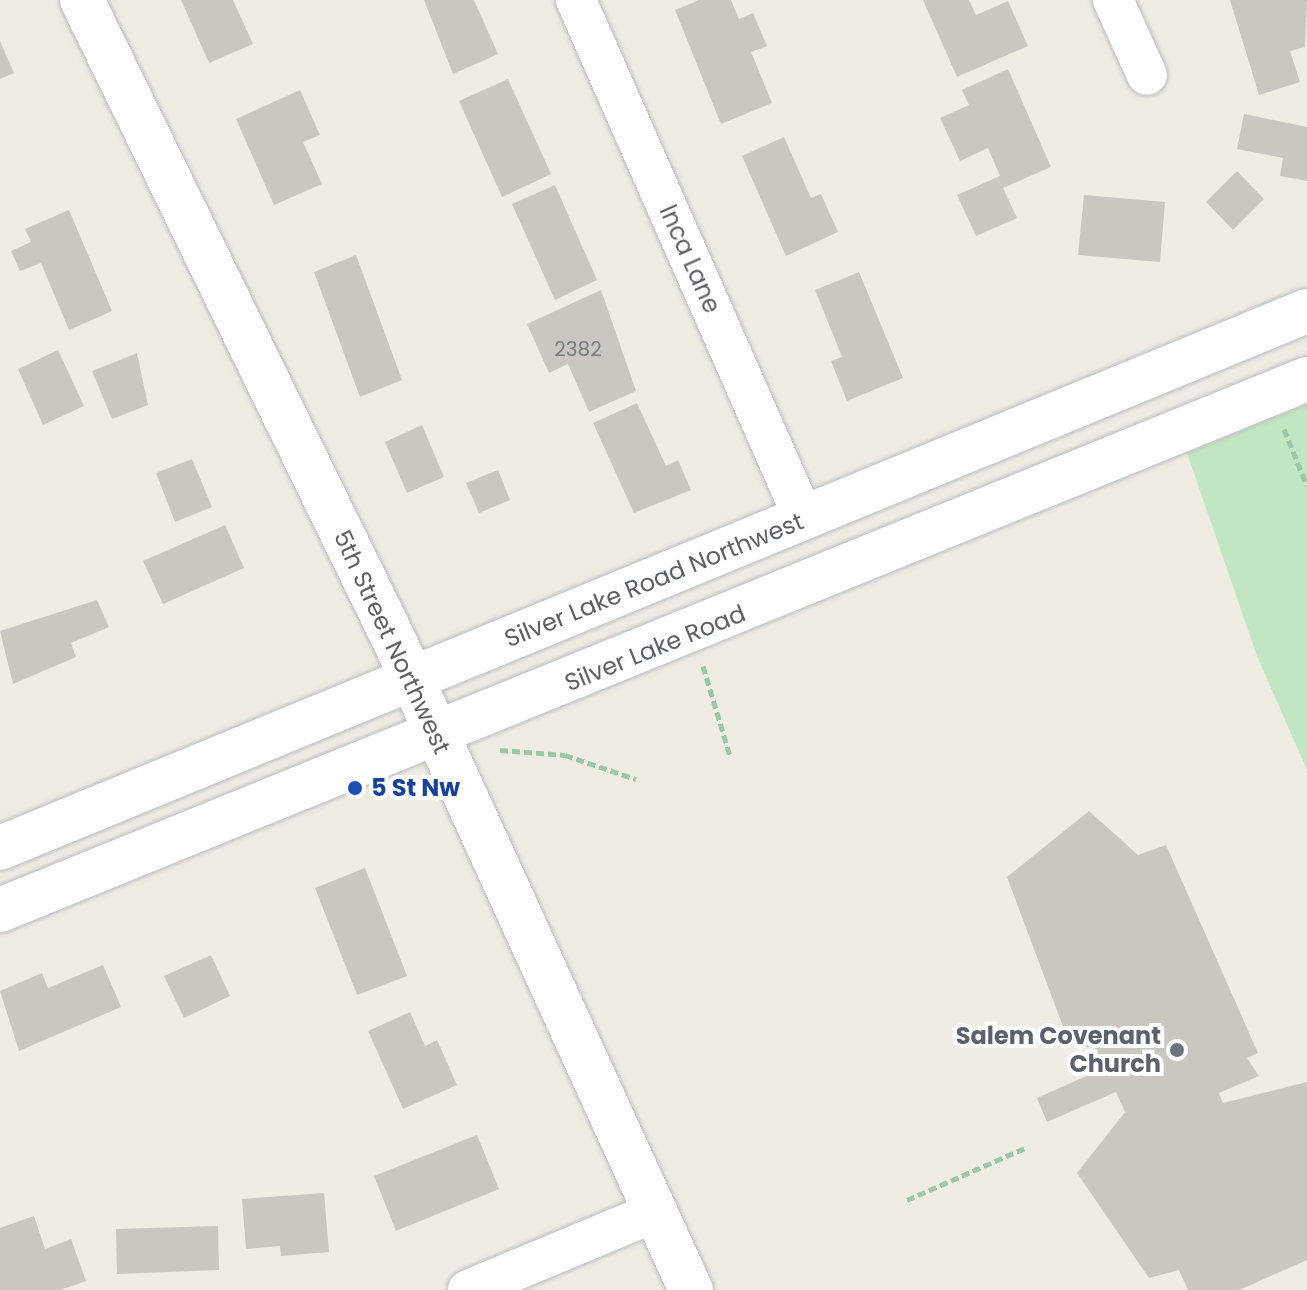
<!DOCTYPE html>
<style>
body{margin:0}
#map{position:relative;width:1307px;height:1290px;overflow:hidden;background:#efece4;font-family:Poppins,sans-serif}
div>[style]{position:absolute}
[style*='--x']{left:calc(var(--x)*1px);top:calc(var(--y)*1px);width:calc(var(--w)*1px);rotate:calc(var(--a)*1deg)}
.green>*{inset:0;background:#c2e6c1}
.building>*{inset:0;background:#cac7c1}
.path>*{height:5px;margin-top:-2.5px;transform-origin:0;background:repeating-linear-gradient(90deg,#9ac7a6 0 8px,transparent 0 12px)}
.roads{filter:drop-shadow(0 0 2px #b7babe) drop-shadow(0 0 2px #b7babe)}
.street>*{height:40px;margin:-20px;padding:0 20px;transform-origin:20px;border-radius:20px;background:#fff}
.secondary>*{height:44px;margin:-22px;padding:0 22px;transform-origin:22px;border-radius:22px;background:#fff}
.dots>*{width:22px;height:22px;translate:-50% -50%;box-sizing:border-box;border:4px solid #fff;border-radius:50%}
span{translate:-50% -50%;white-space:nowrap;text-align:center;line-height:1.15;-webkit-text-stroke:8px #fff;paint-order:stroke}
.number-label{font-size:20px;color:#787a7c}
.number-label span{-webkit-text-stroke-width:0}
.street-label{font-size:24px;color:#5c6065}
.transit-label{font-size:24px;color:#164399;font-weight:700}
.left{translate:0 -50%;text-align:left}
.worship-label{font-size:24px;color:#5b616d;font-weight:700}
.right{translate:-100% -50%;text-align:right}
</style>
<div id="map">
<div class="green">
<i style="clip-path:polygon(1307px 404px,1307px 770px,1257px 656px,1187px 453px)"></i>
</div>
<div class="building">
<i style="clip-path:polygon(181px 0,233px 0,253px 44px,209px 63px)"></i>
<i style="clip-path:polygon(424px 0,474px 0,498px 54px,453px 74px)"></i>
<i style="clip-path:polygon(699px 0,731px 0,739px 19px,753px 13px,767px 46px,751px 52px,772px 103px,721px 124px,675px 10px)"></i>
<i style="clip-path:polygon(923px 0,969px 0,976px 15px,1008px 1px,1028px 46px,957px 77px)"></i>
<i style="clip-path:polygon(1230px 0,1307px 0,1305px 47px,1290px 51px,1300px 82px,1259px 95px)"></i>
<i style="clip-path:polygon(0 41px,14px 73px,0 79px)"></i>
<i style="clip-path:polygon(1008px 69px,1051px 167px,1003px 188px,1017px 218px,976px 236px,957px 195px,1000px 176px,988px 148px,960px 161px,940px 118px,969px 105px,962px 90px)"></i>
<i style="clip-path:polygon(508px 79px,551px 174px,502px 197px,459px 101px)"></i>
<i style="clip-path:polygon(300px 90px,320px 135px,303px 142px,322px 184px,274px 205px,236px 119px)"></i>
<i style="clip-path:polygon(1244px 114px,1307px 127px,1307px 181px,1280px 176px,1283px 158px,1237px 149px)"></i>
<i style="clip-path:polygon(784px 137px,811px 198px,821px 194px,838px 232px,786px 256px,742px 156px)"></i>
<i style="clip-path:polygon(1237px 171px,1264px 199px,1233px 230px,1206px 202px)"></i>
<i style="clip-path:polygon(555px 185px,597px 280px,555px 300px,512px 204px)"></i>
<i style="clip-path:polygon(1084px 195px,1165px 202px,1160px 262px,1078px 255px)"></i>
<i style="clip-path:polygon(69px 210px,112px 311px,69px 330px,41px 263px,20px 271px,11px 251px,31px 242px,25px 229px)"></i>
<i style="clip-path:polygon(356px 255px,402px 380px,360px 397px,314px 272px)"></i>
<i style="clip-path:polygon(859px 272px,903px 378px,847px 401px,831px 361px,842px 357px,815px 290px)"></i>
<i style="clip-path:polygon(601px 290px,636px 391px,589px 412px,568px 364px,549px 373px,527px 324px)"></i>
<i style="clip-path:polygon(58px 350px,84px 406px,43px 425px,18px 369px)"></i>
<i style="clip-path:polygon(137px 353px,148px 405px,112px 419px,92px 371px)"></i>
<i style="clip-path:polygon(637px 403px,666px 466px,678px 460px,691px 490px,634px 513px,593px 423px)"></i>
<i style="clip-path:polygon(422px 425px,444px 477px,407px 493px,385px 442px)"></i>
<i style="clip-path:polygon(192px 459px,212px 507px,175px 522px,156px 473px)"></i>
<i style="clip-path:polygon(498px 470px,510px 500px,479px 513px,466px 483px)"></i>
<i style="clip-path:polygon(225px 525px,244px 568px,163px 604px,143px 561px)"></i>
<i style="clip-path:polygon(97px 600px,109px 627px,71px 643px,76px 657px,13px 684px,0 631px)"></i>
<i style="clip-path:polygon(1089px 811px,1138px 855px,1166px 845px,1258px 1053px,1247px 1058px,1259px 1076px,1219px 1093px,1223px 1103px,1307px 1082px,1307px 1260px,1239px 1290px,1188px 1290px,1179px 1270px,1149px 1278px,1077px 1173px,1125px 1112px,1116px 1092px,1047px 1122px,1037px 1098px,1104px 1068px,1095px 1048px,1070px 1045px,1007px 877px)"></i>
<i style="clip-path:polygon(365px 868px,407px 976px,357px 995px,315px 888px)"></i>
<i style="clip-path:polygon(211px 955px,230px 996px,184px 1018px,164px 976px)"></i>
<i style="clip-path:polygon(103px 965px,121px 1007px,19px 1051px,0 991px,42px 973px,48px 988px)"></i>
<i style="clip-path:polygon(410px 1012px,425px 1046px,437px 1040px,457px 1085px,403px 1109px,368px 1031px)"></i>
<i style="clip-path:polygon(477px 1135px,499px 1189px,396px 1231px,374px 1176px)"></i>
<i style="clip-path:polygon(324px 1193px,329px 1252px,281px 1256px,280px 1246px,246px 1249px,242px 1199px)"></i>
<i style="clip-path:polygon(34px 1216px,45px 1249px,71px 1239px,86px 1281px,60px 1290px,0 1290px,0 1228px)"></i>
<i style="clip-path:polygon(218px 1226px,219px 1270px,117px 1274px,116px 1229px)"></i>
</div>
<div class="path">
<i style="--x:1284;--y:429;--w:61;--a:68"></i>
<i style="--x:703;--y:666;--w:94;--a:73.3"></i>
<i style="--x:500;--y:750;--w:65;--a:4.4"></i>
<i style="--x:565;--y:755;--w:75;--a:18.7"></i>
<i style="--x:907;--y:1200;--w:131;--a:-23.8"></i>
</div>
<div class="roads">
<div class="street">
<i style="--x:576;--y:0;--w:567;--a:66.28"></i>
<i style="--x:1113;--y:0;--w:82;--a:65.6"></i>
<i style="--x:468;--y:1290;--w:203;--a:-22.6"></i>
</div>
<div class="secondary">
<i style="--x:82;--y:0;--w:716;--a:64.01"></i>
<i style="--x:396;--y:644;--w:710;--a:65.46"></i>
<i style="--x:0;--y:848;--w:1413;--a:-22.34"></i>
<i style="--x:0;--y:910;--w:1411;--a:-22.11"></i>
</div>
</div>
<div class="dots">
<i style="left:355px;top:788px;background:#1a4fb4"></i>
<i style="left:1177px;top:1050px;background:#6b7280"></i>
</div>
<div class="number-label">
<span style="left:578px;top:349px">2382</span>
</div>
<div class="street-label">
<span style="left:690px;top:259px;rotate:66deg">Inca Lane</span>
<span style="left:654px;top:580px;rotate:-22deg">Silver Lake Road Northwest</span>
<span style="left:392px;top:642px;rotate:65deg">5th Street Northwest</span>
<span style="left:655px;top:648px;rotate:-22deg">Silver Lake Road</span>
</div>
<div class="transit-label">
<span class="left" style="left:371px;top:788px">5 St Nw</span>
</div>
<div class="worship-label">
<span class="right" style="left:1161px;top:1050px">Salem Covenant<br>Church</span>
</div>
</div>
